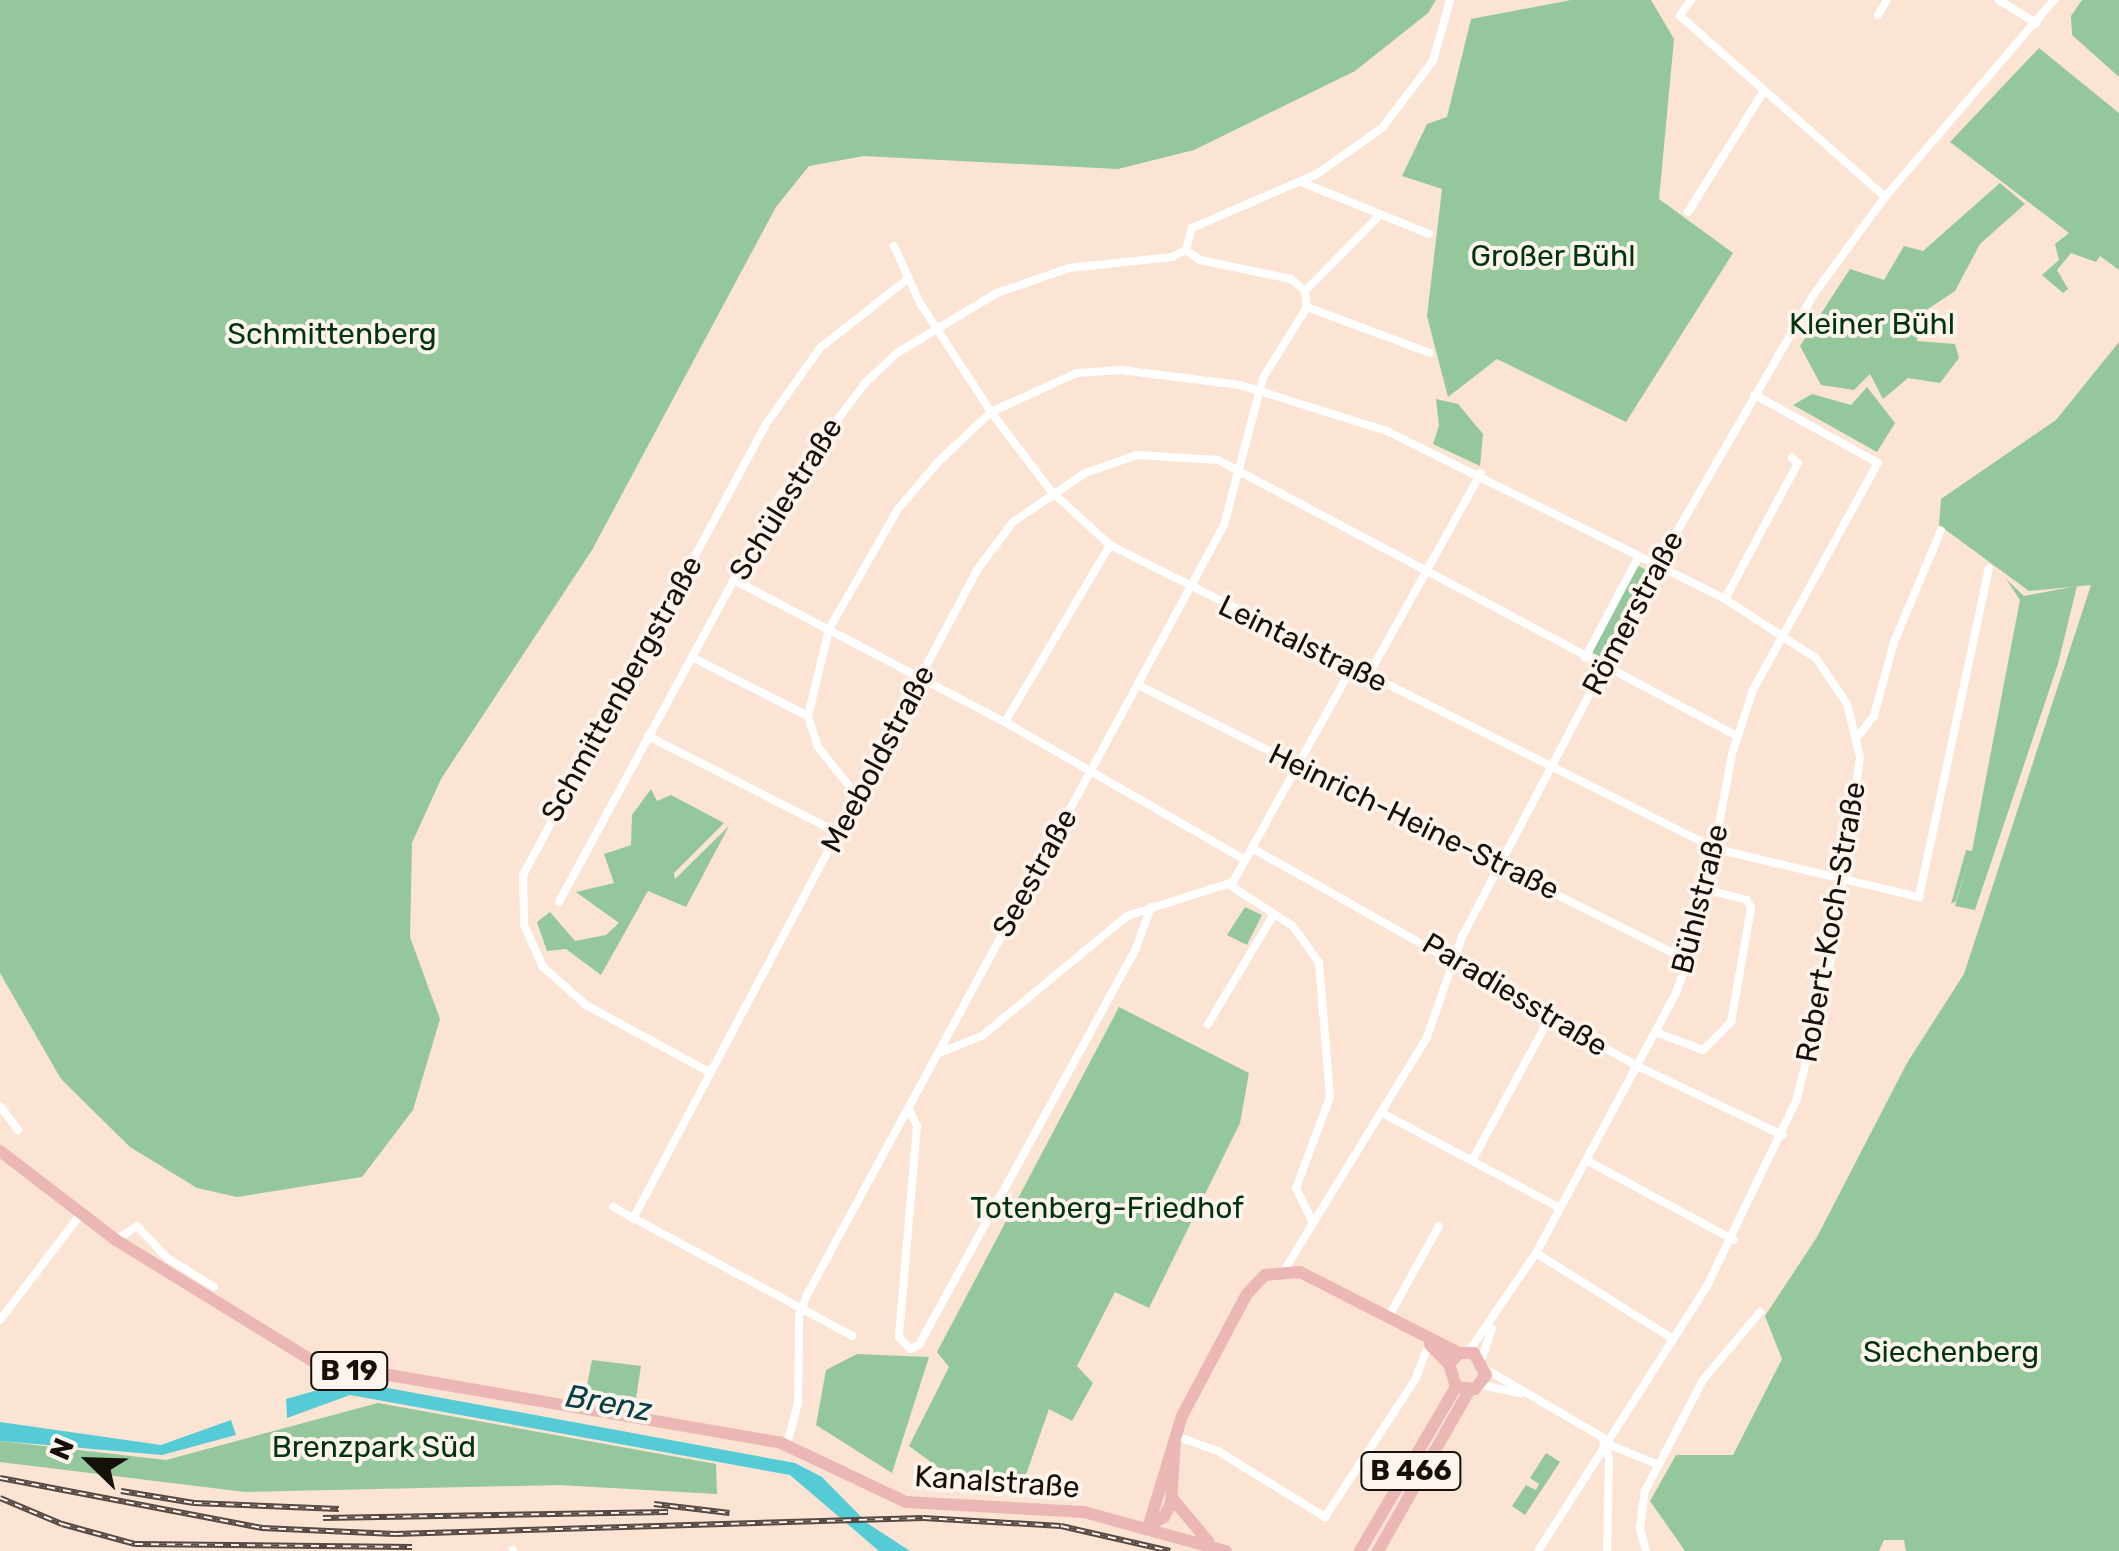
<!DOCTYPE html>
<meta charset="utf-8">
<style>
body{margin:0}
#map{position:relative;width:2119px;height:1551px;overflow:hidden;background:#fbe4d4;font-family:Rubik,sans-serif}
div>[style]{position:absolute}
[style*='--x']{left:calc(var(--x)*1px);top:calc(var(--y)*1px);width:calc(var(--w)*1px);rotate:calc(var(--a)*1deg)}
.green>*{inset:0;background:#94c79b}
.water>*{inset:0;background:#54cbd5}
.street>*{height:8px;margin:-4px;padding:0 4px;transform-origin:4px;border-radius:4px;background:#fff}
.primary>*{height:12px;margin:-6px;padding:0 6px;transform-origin:6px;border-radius:6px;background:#ebb7b5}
.rail>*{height:6px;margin-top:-3px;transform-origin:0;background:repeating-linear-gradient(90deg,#fdf4ee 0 8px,#544840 0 16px);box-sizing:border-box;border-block:2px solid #544840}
span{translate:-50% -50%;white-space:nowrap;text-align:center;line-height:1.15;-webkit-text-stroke:8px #fdf4ee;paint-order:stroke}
.shield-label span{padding:2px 8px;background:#fdf4ee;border:2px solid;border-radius:8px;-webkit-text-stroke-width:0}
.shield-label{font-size:28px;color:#170f0a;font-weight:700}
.park-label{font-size:30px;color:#00340f}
.street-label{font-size:30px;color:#170f0a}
.water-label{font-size:32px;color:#064044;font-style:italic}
.north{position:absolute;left:40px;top:1411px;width:100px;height:100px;-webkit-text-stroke:8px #fdf4ee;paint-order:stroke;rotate:293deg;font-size:28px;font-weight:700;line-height:40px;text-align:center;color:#170f0a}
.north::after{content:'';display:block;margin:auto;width:35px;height:45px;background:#170f0a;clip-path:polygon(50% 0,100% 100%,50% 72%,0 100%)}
</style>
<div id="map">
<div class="green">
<i style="clip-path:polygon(0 0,1436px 0,1428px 13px,1355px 71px,1194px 150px,1118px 169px,864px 156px,809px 166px,776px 207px,592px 550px,441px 779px,412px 843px,410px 937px,440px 1019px,413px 1110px,362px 1177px,237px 1197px,197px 1188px,130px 1147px,61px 1079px,0 973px)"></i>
<i style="clip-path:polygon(1571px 0,1651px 0,1674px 39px,1659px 199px,1733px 253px,1626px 422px,1497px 359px,1448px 397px,1427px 316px,1442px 189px,1402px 176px,1427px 124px,1447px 117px,1471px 19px)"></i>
<i style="clip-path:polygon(2082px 0,2119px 0,2119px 77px,2072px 35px,2071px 16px)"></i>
<i style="clip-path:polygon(2039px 48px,2119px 113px,2119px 270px,2100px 256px,2096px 262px,2071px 253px,2057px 270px,2068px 289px,2063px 293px,2042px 275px,2059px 260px,2055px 244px,2069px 233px,1950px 142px)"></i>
<i style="clip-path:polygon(2000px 183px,2025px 204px,1980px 244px,1955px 291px,1919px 315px,1917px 341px,1955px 344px,1959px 358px,1940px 383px,1908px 378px,1883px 399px,1870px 374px,1854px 390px,1821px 385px,1800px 346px,1850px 269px,1884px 280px,1904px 246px,1923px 251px)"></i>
<i style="clip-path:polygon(2119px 342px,2119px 1551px,1906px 1551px,1904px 1540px,1884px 1540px,1879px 1551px,1685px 1551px,1650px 1501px,1676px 1455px,1733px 1455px,1782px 1359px,1765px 1316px,1817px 1237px,1907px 1063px,1964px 974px,2091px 585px,2029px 591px,1939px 525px,1941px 499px,2056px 420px)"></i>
<i style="clip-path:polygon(1867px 387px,1895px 423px,1877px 452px,1793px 405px,1812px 394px,1851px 405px)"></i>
<i style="clip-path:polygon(1436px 399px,1458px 404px,1483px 434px,1480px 466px,1433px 444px,1439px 426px)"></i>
<i style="clip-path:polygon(1637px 565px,1648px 571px,1601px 657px,1590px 651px)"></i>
<i style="clip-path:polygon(2006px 579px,2024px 596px,2077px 586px,2058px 664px,1975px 910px,1955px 906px,1971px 853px,1956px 901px,1951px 904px,1966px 850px,1972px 851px,2020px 600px)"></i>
<i style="clip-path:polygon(651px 789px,657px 801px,671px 795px,724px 823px,674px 873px,675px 879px,729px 826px,686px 907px,648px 891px,601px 975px,566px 949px,547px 951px,537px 922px,550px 912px,575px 941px,606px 935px,619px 923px,576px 892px,614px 883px,604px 854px,631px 845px,632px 815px)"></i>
<i style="clip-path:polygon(1245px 907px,1262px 915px,1247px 945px,1227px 935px)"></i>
<i style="clip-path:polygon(1119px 1007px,1249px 1073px,1240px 1123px,1149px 1308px,1115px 1292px,1077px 1366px,1093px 1383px,1072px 1421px,1049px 1409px,1021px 1489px,973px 1493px,909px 1446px,949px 1367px,937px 1352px)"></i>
<i style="clip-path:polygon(857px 1354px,929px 1357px,892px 1473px,816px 1425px,826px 1370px)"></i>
<i style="clip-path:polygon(592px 1360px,641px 1366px,636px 1398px,586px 1390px)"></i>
<i style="clip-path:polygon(378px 1403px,716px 1464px,717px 1494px,559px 1485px,245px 1492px,0 1462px,0 1441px,166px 1460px)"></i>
<i style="clip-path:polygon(1546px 1453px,1560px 1462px,1525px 1515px,1512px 1506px,1526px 1485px,1536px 1490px,1539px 1484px,1530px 1478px)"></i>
</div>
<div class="water">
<i style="clip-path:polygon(350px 1381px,795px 1463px,822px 1477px,867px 1523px,910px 1551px,879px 1551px,790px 1475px,350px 1395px,287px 1418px,286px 1399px)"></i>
<i style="clip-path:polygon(231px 1420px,236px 1435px,162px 1455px,0 1441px,0 1422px,161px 1445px)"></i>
</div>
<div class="street">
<i style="--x:1691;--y:0;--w:19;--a:125"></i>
<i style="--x:1680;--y:16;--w:273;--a:41.4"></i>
<i style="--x:1999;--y:0;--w:44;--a:31.9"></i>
<i style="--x:1878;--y:15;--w:17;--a:-59"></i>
<i style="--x:1301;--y:182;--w:138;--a:22.1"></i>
<i style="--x:1688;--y:212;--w:139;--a:-57.9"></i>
<i style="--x:894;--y:246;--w:63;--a:65.5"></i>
<i style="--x:920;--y:303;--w:130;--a:56.9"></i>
<i style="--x:991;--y:412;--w:99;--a:52.8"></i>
<i style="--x:1051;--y:491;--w:80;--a:42.5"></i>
<i style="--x:1110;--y:545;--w:678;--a:26.64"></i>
<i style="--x:1716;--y:849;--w:209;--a:13.3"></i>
<i style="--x:1919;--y:897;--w:336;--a:-78"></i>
<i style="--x:1186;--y:250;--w:23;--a:-75"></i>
<i style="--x:1192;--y:228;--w:136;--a:-23.4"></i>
<i style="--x:1317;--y:174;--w:80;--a:-35.3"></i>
<i style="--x:1382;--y:128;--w:84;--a:-52.7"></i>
<i style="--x:1433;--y:61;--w:63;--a:-74.4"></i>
<i style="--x:1186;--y:250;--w:17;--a:36"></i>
<i style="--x:1200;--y:260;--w:93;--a:11.8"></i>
<i style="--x:1291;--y:279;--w:18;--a:41"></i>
<i style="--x:1305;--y:291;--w:16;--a:83"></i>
<i style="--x:1305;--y:291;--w:105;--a:-45.4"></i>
<i style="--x:1307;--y:307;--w:131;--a:20.5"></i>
<i style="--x:734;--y:580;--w:306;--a:27.7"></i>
<i style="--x:1005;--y:722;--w:277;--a:29.9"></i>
<i style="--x:1725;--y:599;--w:154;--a:-61.8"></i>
<i style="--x:1798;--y:463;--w:8;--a:-140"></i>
<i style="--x:692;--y:657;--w:130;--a:27"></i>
<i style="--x:1585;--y:658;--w:115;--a:-62.1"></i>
<i style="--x:1368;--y:676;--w:232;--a:-60.9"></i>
<i style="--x:1138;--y:685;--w:616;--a:26.61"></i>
<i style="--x:1005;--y:722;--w:206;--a:-59.3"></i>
<i style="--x:1859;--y:735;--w:24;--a:-52"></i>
<i style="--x:1874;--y:716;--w:77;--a:-74.9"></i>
<i style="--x:1894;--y:642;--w:121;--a:-67.2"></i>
<i style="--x:648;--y:736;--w:213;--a:27"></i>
<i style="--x:858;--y:797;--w:64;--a:-128.7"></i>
<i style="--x:818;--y:747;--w:33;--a:-108"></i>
<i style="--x:808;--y:716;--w:89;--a:-76.4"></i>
<i style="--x:829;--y:629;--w:138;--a:-60.1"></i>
<i style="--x:898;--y:509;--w:62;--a:-49.6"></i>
<i style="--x:938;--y:462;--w:73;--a:-43.3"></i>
<i style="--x:991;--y:412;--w:94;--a:-24.4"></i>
<i style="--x:1077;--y:373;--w:44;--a:-3.9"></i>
<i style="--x:1121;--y:370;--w:120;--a:7.2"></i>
<i style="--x:1240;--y:385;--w:154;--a:17.4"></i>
<i style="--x:1387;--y:431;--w:377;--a:26.4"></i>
<i style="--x:1725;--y:599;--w:108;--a:33"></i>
<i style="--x:1816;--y:658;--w:55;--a:56"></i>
<i style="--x:1847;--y:704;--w:55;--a:76.2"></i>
<i style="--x:1860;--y:757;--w:204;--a:98.2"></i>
<i style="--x:1831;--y:959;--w:144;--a:103.7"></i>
<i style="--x:1797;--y:1099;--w:208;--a:115.7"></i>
<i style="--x:1707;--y:1286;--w:314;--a:122.5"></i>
<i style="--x:1252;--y:848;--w:442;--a:29.5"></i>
<i style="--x:1637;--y:1066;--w:161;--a:25.4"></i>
<i style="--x:1228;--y:884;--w:77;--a:32.9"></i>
<i style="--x:1293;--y:926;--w:45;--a:54.9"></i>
<i style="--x:1319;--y:963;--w:134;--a:85.3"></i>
<i style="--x:1330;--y:1097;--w:97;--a:110.5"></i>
<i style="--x:1296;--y:1188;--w:39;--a:64"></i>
<i style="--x:559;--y:902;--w:459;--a:-61.5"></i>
<i style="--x:778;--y:499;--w:145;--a:-53.1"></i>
<i style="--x:865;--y:383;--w:44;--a:-43.2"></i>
<i style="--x:897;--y:353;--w:117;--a:-31"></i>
<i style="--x:997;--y:293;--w:76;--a:-19.1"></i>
<i style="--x:1069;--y:268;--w:104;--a:-6.1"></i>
<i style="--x:1172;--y:257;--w:16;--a:-27"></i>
<i style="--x:1208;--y:1024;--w:126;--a:-59"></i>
<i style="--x:1655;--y:1032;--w:51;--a:20.6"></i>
<i style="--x:1703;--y:1050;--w:40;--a:-45"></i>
<i style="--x:1731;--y:1022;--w:116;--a:-80"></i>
<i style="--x:1751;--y:908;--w:9;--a:-117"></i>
<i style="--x:1747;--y:900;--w:40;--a:-165.6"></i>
<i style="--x:939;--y:1053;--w:46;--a:-21.6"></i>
<i style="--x:982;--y:1036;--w:188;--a:-39.6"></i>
<i style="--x:1127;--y:916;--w:111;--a:-17.8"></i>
<i style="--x:1233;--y:882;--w:246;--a:-61"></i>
<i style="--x:711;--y:1073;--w:142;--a:-151.5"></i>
<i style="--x:586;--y:1005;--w:57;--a:-138.5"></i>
<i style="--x:543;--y:967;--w:46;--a:-114.3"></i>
<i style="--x:524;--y:925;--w:50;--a:-91.1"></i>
<i style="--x:523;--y:875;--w:512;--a:-61.68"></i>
<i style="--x:766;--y:424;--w:93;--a:-54.6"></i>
<i style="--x:820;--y:348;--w:113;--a:-38.2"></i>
<i style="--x:0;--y:1106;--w:30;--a:53"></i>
<i style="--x:909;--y:1110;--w:18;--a:63"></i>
<i style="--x:917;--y:1126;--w:212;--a:94.9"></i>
<i style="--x:899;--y:1337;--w:16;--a:47"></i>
<i style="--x:910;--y:1349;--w:10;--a:-24"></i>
<i style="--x:919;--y:1345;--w:452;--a:-61.3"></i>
<i style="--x:1136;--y:948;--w:44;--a:-69.9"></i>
<i style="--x:1384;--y:1114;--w:200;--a:28.1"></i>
<i style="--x:1473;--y:1159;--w:162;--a:-61.5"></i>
<i style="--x:1586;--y:1160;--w:168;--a:28.4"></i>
<i style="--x:613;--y:1207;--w:272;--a:28.3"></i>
<i style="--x:633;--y:1219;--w:735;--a:-62.07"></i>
<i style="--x:977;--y:570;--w:60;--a:-53.1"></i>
<i style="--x:1013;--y:522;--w:87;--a:-34.2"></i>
<i style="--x:1085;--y:473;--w:55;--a:-19.1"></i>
<i style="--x:1137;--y:455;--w:81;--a:3.5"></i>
<i style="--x:1218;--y:460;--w:588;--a:28"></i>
<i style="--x:116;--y:1240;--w:25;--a:-34"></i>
<i style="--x:137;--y:1226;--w:44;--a:46.8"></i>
<i style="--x:167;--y:1258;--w:55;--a:31.7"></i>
<i style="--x:1536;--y:1253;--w:162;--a:32.1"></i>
<i style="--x:1285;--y:1269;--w:272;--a:-58.5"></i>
<i style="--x:1427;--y:1037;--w:106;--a:-70.7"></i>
<i style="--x:1462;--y:937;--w:419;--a:-62.3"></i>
<i style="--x:1657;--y:566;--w:314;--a:-60"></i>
<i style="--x:1814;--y:294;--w:120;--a:-53.8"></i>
<i style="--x:1885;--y:197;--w:260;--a:-49.4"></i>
<i style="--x:1388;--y:1318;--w:105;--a:-61"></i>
<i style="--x:0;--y:1320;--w:132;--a:-52.7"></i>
<i style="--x:1469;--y:1351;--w:119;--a:-55.6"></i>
<i style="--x:1536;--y:1253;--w:295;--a:-61.7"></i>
<i style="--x:1676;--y:993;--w:70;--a:-70"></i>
<i style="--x:1700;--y:927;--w:176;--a:-79.5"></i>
<i style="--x:1732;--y:754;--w:67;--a:-71.8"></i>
<i style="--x:1753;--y:690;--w:259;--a:-61.2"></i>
<i style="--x:1878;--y:463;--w:141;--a:-151.1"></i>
<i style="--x:1482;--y:1358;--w:31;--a:-71"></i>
<i style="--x:1487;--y:1370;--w:133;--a:30.2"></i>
<i style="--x:1602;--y:1437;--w:22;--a:72"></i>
<i style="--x:1609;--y:1458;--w:93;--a:91.2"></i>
<i style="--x:1481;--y:1385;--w:40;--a:12"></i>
<i style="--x:1176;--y:1436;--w:45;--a:19.7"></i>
<i style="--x:1218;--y:1451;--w:126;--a:31.7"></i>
<i style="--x:1325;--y:1517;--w:164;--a:-56.7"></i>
<i style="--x:1415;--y:1380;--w:39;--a:-69"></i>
<i style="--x:1605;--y:1443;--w:58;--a:22.2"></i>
<i style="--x:787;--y:1444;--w:42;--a:-75"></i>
<i style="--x:798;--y:1403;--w:87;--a:-89.3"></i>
<i style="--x:799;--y:1316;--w:25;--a:-69"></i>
<i style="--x:808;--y:1293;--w:873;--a:-61.56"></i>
<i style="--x:1224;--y:525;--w:152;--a:-75.1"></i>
<i style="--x:1263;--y:378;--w:84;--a:-58.2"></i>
<i style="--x:513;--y:1550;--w:1;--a:90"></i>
<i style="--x:1646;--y:1551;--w:23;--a:-105"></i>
<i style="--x:1640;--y:1529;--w:38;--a:-83"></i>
<i style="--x:1645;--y:1491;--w:125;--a:-62.4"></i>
<i style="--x:1703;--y:1380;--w:89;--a:-50"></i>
</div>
<div class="primary">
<i style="--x:0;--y:1151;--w:146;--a:37.5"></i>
<i style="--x:116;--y:1240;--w:233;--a:31.6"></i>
<i style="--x:314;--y:1362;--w:472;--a:9.8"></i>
<i style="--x:779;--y:1442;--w:140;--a:25.3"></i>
<i style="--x:906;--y:1502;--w:178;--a:3.2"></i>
<i style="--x:1084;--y:1512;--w:147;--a:15.4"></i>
<i style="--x:1430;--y:1345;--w:27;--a:45"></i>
<i style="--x:1449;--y:1364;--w:24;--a:73"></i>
<i style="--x:1456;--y:1387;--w:19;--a:6"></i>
<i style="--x:1475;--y:1389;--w:18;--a:-52"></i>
<i style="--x:1486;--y:1375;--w:25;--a:-119"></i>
<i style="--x:1474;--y:1353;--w:15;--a:180"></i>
<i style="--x:1459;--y:1353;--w:15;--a:132"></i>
<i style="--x:1172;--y:1498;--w:56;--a:50.1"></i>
<i style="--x:1149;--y:1525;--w:114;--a:-73.2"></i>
<i style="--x:1182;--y:1416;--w:138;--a:-62"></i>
<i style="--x:1247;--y:1294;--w:26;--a:-47"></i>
<i style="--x:1265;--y:1275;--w:35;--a:-5"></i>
<i style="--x:1300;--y:1272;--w:178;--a:27"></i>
<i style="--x:1149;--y:1525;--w:17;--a:-28"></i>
<i style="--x:1164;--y:1517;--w:16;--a:-63"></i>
<i style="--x:1171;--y:1503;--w:64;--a:-86.4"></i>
<i style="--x:1360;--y:1551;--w:190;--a:-59.7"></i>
<i style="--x:1378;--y:1551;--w:184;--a:-60.4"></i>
</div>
<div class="rail">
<i style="--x:0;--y:1478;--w:267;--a:10.8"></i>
<i style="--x:262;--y:1528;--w:133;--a:2.6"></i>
<i style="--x:395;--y:1534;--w:528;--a:-1.74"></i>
<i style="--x:923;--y:1518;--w:138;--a:3.3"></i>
<i style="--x:1061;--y:1526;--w:112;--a:12.9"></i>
<i style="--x:121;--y:1491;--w:74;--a:9.3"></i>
<i style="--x:194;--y:1503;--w:145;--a:2.4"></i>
<i style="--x:0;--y:1498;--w:67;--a:22.8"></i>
<i style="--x:62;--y:1524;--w:76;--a:15.3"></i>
<i style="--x:135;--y:1544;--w:277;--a:0.6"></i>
<i style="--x:654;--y:1504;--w:76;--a:6.8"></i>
<i style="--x:323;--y:1518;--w:345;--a:-1"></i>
</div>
<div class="shield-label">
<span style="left:349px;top:1371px">B 19</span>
<span style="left:1411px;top:1471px">B 466</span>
</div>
<div class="park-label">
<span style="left:1553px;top:256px">Großer Bühl</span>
<span style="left:1872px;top:324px">Kleiner Bühl</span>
<span style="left:332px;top:334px">Schmittenberg</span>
<span style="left:1107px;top:1208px">Totenberg-Friedhof</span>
<span style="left:1951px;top:1352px">Siechenberg</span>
<span style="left:374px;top:1447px">Brenzpark Süd</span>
</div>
<div class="street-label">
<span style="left:786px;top:499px;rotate:-58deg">Schülestraße</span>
<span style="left:1633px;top:613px;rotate:-62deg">Römerstraße</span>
<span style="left:1303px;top:644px;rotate:26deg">Leintalstraße</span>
<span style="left:622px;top:689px;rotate:-61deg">Schmittenbergstraße</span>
<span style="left:878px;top:759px;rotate:-62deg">Meeboldstraße</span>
<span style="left:1414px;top:822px;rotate:26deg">Heinrich-Heine-Straße</span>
<span style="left:1035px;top:873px;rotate:-61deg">Seestraße</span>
<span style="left:1700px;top:899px;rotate:-76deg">Bühlstraße</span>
<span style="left:1831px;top:922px;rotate:-80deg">Robert-Koch-Straße</span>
<span style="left:1515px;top:995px;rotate:31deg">Paradiesstraße</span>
<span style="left:997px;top:1482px;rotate:4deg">Kanalstraße</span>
</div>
<div class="water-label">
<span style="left:609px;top:1403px;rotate:10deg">Brenz</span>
</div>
<div class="north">N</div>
</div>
